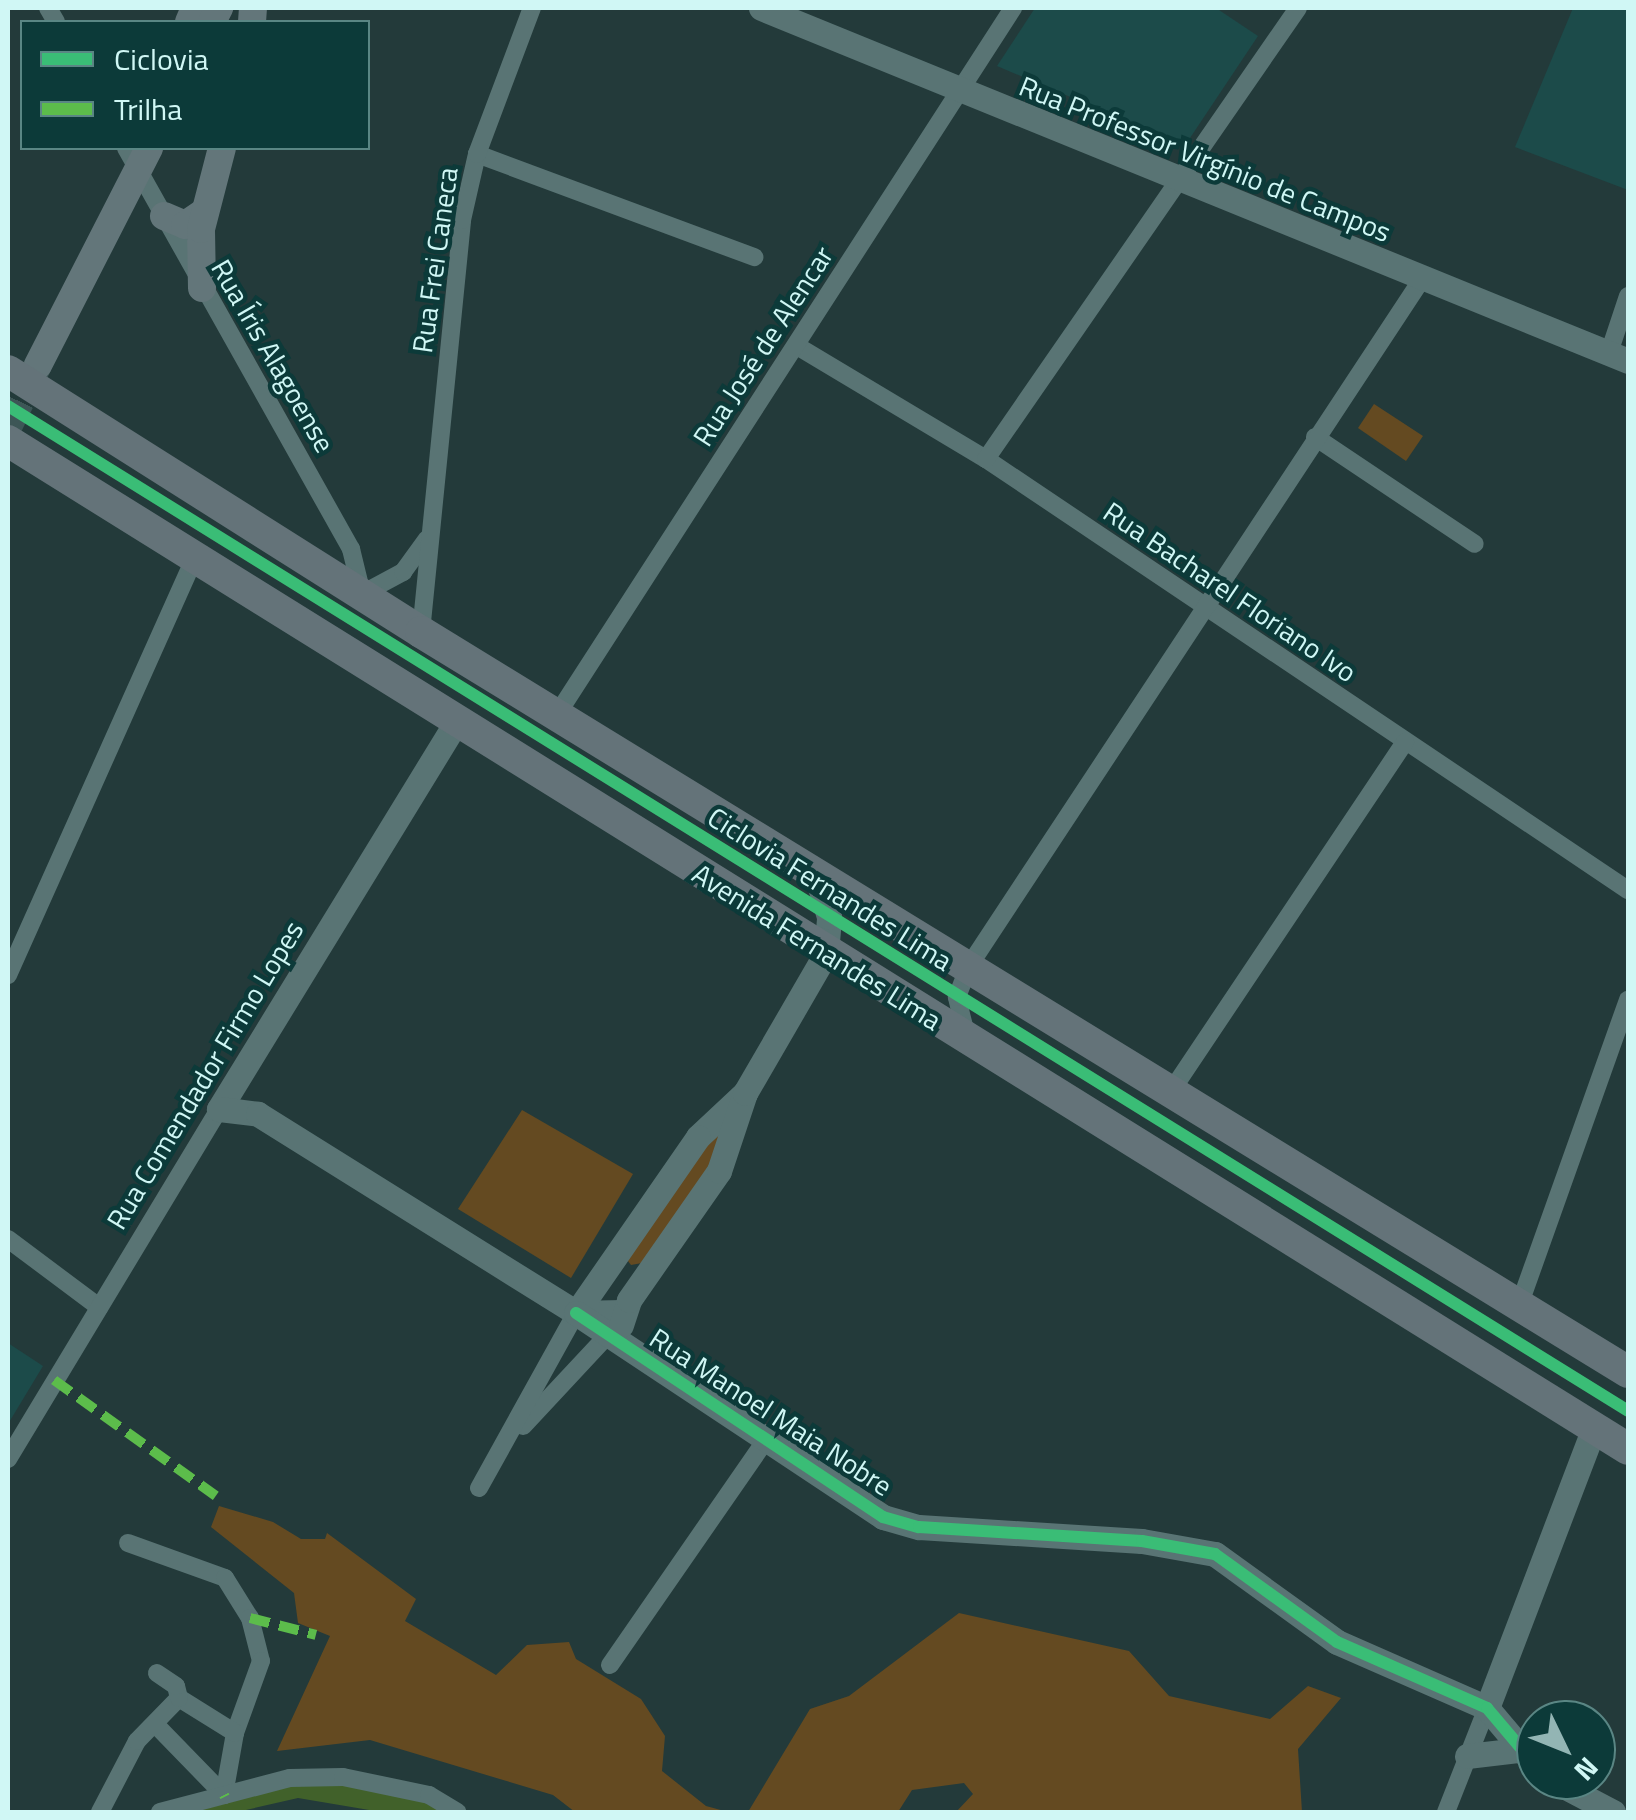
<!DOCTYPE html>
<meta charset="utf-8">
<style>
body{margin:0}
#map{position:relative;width:1636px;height:1820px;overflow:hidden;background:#233a3a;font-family:"Titillium Web",sans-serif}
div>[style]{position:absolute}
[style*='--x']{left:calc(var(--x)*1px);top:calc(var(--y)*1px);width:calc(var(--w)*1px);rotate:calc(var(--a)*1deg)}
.built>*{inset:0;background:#1c4b4a}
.green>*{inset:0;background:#644a21}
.water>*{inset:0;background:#41612a}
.primary-tunnel>*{height:28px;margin-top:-14px;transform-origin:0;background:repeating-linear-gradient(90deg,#3d5656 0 28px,transparent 0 42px)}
.street>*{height:18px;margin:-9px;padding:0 9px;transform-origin:9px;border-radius:9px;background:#597474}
.secondary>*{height:25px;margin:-12.5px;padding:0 12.5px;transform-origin:12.5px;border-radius:12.5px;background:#597474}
.primary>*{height:28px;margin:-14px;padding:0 14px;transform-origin:14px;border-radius:14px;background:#63767a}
.highway>*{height:32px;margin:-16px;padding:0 16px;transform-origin:16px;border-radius:16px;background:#647379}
.quiet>*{height:10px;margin-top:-5px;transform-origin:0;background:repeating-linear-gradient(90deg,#5cbc4b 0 20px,transparent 0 30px)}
.cycleway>*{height:12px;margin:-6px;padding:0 6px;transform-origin:6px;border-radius:6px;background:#3abd76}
span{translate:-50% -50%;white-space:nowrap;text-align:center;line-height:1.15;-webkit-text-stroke:9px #0c3a39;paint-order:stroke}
.street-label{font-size:28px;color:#d0f7f5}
.frame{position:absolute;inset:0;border:10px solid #d0f7f5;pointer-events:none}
.legend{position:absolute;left:20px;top:20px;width:350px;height:130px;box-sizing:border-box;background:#0c3a39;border:2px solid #5a8684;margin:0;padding:12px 18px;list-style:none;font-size:30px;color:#d0f7f5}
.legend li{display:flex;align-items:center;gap:20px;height:50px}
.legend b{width:50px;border:2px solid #5a8684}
.north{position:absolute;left:1516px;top:1700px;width:100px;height:100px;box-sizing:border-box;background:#0c3a39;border:2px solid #5a8684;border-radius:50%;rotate:133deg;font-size:28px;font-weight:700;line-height:40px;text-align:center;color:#d0f7f5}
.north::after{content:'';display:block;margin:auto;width:35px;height:45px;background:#93b5b4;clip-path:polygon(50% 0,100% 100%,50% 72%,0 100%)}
</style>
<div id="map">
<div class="built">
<i style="clip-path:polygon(1035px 8px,1216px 8px,1258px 36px,1186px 144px,1179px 143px,997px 66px)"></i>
<i style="clip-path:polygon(1573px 8px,1628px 8px,1628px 190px,1515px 147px)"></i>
<i style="clip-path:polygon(8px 1343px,43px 1366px,8px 1424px)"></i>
</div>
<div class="green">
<i style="clip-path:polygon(1374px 404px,1423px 436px,1406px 461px,1358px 428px)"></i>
<i style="clip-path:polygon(522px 1110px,633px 1174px,571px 1278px,458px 1209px)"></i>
<i style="clip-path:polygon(726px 1127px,719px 1157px,642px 1263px,631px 1265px,624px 1256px,690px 1157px)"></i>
<i style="clip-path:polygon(219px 1506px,273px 1522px,301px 1539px,325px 1539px,327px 1533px,416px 1599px,405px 1621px,496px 1675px,527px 1645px,569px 1642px,576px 1659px,641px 1699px,665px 1736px,662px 1771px,706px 1806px,728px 1812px,575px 1812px,553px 1795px,370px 1740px,277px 1751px,330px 1636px,298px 1623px,294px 1593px,211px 1527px)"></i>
<i style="clip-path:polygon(959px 1613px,1129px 1651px,1169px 1696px,1270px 1719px,1308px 1686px,1341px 1698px,1298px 1749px,1302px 1812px,956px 1812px,973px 1794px,964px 1783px,912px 1790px,898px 1812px,748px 1812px,810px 1709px,849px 1696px)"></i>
</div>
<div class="water">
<i style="clip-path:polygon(291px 1779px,392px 1786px,443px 1812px,381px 1812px,298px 1798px,237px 1812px,166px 1812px)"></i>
</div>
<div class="primary-tunnel">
<i style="--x:8;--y:427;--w:69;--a:-64.2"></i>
</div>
<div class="street">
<i style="--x:48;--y:8;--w:16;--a:60"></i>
<i style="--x:126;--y:148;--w:460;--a:60.7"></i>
<i style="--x:351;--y:549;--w:46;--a:76.3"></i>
<i style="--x:362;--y:594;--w:47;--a:-28.2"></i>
<i style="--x:403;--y:572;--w:41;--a:-54"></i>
<i style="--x:477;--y:154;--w:296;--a:20.4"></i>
<i style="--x:797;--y:346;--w:220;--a:30.9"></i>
<i style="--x:986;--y:459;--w:773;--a:33.88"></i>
<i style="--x:1609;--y:353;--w:60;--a:-71.6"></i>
<i style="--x:1315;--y:437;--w:192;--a:33.8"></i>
<i style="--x:986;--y:459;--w:548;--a:-55.32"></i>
<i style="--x:421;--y:632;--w:414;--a:-84.3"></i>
<i style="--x:462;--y:220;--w:68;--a:-77.2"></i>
<i style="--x:477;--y:154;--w:156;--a:-69.4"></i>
<i style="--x:558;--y:713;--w:839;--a:-57.16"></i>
<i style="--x:8;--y:975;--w:460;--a:-65.9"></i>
<i style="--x:966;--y:1034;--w:38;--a:-104"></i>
<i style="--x:957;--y:997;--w:33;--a:-69"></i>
<i style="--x:969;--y:966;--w:823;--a:-56.6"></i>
<i style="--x:1172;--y:1090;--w:419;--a:-56.2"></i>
<i style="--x:8;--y:1239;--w:114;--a:36.8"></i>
<i style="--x:1520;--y:1303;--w:322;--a:-70.4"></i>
<i style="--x:523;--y:1426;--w:125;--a:-47"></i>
<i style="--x:8;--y:1459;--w:409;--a:-58.9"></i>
<i style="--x:479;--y:1488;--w:200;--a:-61"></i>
<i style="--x:128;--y:1543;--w:103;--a:19.8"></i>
<i style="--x:225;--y:1578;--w:47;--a:58"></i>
<i style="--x:250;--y:1618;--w:44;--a:75.7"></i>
<i style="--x:261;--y:1661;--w:77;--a:109.9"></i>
<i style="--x:235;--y:1733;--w:63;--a:100.1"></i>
<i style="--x:610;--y:1665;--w:272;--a:-55.3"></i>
<i style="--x:179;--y:1698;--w:66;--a:32"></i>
<i style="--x:155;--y:1724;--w:99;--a:45.8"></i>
<i style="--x:100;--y:1812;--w:80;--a:-62.5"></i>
<i style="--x:137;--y:1741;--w:60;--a:-45.7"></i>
<i style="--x:179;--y:1698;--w:12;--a:-104"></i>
<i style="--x:176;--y:1686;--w:23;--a:-146"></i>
<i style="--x:160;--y:1812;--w:134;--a:-14.7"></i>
<i style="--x:290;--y:1778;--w:53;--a:-1.1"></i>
<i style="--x:343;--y:1777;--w:88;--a:11.8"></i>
<i style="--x:429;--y:1795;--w:33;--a:31"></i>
<i style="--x:1446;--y:1812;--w:112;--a:-68.5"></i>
</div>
<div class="secondary">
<i style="--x:761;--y:8;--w:936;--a:22.15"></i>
<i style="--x:455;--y:724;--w:452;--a:121.5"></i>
<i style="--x:219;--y:1109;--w:39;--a:7"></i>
<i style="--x:258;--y:1114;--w:375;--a:32"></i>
<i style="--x:576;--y:1313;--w:46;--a:-1.2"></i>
<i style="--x:745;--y:1093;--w:64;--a:136.9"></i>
<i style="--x:698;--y:1137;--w:214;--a:124.7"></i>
<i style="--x:576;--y:1313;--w:369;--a:33.6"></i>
<i style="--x:883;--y:1517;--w:37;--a:16"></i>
<i style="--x:919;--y:1527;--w:223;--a:3.6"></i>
<i style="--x:1142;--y:1541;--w:74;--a:10.1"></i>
<i style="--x:1215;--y:1554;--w:150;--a:35.8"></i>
<i style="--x:1337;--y:1642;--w:164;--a:23.7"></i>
<i style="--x:1487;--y:1708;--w:76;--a:49.8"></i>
<i style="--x:621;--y:1325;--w:26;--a:-72"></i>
<i style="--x:629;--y:1300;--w:157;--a:-55.1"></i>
<i style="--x:719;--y:1171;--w:82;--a:-71.6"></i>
<i style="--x:745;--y:1093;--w:162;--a:-59.9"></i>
<i style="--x:826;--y:953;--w:36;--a:-85"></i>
<i style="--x:829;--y:917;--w:45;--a:-106.8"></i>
<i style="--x:1487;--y:1708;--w:300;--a:-69.1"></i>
<i style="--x:1467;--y:1756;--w:51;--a:-6.7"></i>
<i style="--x:1552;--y:1780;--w:69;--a:27.7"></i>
</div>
<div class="primary">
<i style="--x:189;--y:22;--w:15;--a:-67"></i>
<i style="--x:212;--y:22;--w:16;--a:-63"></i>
<i style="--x:252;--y:22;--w:14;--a:-86"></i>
<i style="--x:164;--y:216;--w:23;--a:23"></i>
<i style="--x:185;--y:225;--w:23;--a:-34"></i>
<i style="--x:202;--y:288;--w:59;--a:-91"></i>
<i style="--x:201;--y:229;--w:84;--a:-75.5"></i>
<i style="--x:38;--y:365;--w:244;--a:-62.9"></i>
</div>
<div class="highway">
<i style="--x:8;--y:371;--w:489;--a:32.3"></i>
<i style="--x:421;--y:632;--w:1416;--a:31.51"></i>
<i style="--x:8;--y:441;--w:1908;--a:31.89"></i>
</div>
<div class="quiet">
<i style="--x:54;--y:1380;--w:199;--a:35.6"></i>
<i style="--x:250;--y:1618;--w:68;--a:14.4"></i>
<i style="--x:224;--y:1795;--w:2;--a:63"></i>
</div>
<div class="cycleway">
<i style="--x:8;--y:406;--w:1906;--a:31.81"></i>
<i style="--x:576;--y:1313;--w:369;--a:33.6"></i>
<i style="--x:883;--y:1517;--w:37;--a:16"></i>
<i style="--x:919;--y:1527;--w:223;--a:3.6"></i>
<i style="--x:1142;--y:1541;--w:74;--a:10.1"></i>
<i style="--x:1215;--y:1554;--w:150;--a:35.8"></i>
<i style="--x:1337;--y:1642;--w:164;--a:23.7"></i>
<i style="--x:1487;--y:1708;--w:76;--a:49.8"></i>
</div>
<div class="street-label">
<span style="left:1205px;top:159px;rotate:22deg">Rua Professor Virgínio de Campos</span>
<span style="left:435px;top:260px;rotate:-82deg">Rua Frei Caneca</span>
<span style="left:763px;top:346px;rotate:-57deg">Rua José de Alencar</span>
<span style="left:273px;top:356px;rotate:60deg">Rua Íris Alagoense</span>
<span style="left:1230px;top:592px;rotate:34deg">Rua Bacharel Floriano Ivo</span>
<span style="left:830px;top:889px;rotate:32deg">Ciclovia Fernandes Lima</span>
<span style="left:817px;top:947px;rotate:32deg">Avenida Fernandes Lima</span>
<span style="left:205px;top:1075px;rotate:-59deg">Rua Comendador Firmo Lopes</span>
<span style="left:771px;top:1412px;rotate:33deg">Rua Manoel Maia Nobre</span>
</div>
<div class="frame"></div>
<ul class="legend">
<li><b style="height:12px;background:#3abd76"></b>Ciclovia</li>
<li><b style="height:12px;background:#5cbc4b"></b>Trilha</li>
</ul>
<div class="north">N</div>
</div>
